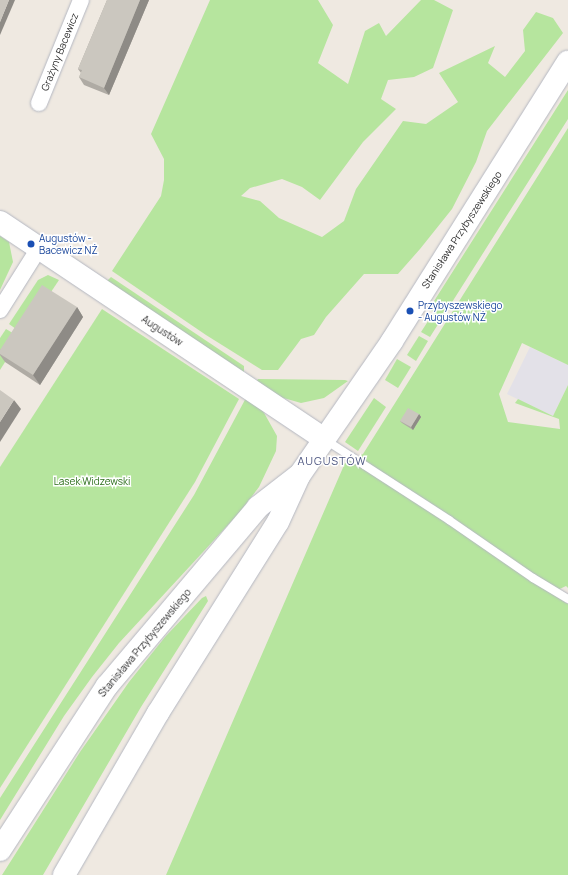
<!DOCTYPE html>
<meta charset="utf-8">
<style>
body{margin:0}
#map{position:relative;width:568px;height:875px;overflow:hidden;background:#efe9e1;font-family:Manrope,sans-serif}
div>[style]{position:absolute}
[style*='--x']{left:calc(var(--x)*1px);top:calc(var(--y)*1px);width:calc(var(--w)*1px);rotate:calc(var(--a)*1deg)}
.industrial>*{inset:0;background:#e3e1e8}
.green>*{inset:0;background:#b6e59e}
.roads{filter:drop-shadow(0 0 1px #b4b7c1) drop-shadow(0 0 1px #b4b7c1)}
.lane>*{height:8px;margin:-4px;padding:0 4px;transform-origin:4px;border-radius:4px;background:#fff}
.street>*{height:16px;margin:-8px;padding:0 8px;transform-origin:8px;border-radius:8px;background:#fff}
.secondary>*{height:22px;margin:-11px;padding:0 11px;transform-origin:11px;border-radius:11px;background:#fff}
.wall>*{inset:0;background:#afaba4}
.shaded-wall>*{inset:0;background:#8e8b86}
.building>*{inset:0;background:#cbc7bf}
.dots>*{width:11px;height:11px;translate:-50% -50%;box-sizing:border-box;border:2px solid #fff;border-radius:50%}
span{translate:-50% -50%;white-space:nowrap;text-align:center;line-height:1.15;-webkit-text-stroke:3px #fff;paint-order:stroke}
.street-label{font-size:10px;color:#2e2e2e}
.transit-label{font-size:10px;color:#164399}
.left{translate:0 -50%;text-align:left}
.park-label{font-size:10px;color:#2c6e1b}
.neighbourhood-label{font-size:11px;color:#4d5680;letter-spacing:1px}
</style>
<div id="map">
<div class="industrial">
<i style="clip-path:polygon(530px 347px,568px 365px,568px 385px,553px 416px,507px 394px)"></i>
</div>
<div class="green">
<i style="clip-path:polygon(210px 0,318px 0,333px 25px,318px 63px,348px 84px,365px 31px,379px 23px,386px 36px,421px 0,434px 0,453px 10px,433px 68px,414px 77px,388px 80px,381px 99px,396px 109px,363px 142px,320px 200px,302px 187px,282px 179px,250px 188px,241px 196px,260px 201px,279px 218px,322px 237px,344px 221px,356px 189px,403px 121px,426px 124px,458px 102px,439px 73px,495px 46px,488px 63px,505px 77px,525px 51px,523px 30px,536px 12px,553px 18px,563px 33px,487px 131px,476px 162px,452px 209px,420px 249px,398px 274px,364px 274px,326px 317px,314px 335px,301px 339px,278px 370px,262px 370px,206px 335px,112px 271px,161px 196px,164px 180px,164px 159px,151px 134px)"></i>
<i style="clip-path:polygon(568px 90px,568px 119px,430px 337px,421px 332px,434px 312px,429px 309px)"></i>
<i style="clip-path:polygon(568px 128px,568px 365px,522px 343px,499px 394px,508px 422px,560px 429px,559px 419px,515px 403px,518px 399px,553px 416px,568px 385px,568px 588px,566px 586px,551px 593px,568px 604px,568px 875px,166px 875px,345px 463px,363px 454px)"></i>
<i style="clip-path:polygon(0 236px,9px 242px,13px 262px,0 290px)"></i>
<i style="clip-path:polygon(48px 275px,59px 280px,23px 334px,9px 324px,38px 280px)"></i>
<i style="clip-path:polygon(111px 277px,244px 366px,244px 375px,105px 283px)"></i>
<i style="clip-path:polygon(102px 309px,239px 399px,195px 482px,0 788px,0 467px)"></i>
<i style="clip-path:polygon(6px 329px,16px 335px,12px 351px,0 370px,0 338px)"></i>
<i style="clip-path:polygon(419px 336px,428px 341px,416px 361px,407px 355px)"></i>
<i style="clip-path:polygon(397px 359px,411px 367px,398px 388px,385px 380px)"></i>
<i style="clip-path:polygon(258px 379px,345px 380px,348px 381px,324px 398px,301px 403px,273px 395px,255px 384px)"></i>
<i style="clip-path:polygon(247px 396px,263px 411px,277px 436px,276px 451px,259px 487px,239px 513px,119px 643px,92px 677px,64px 716px,0 820px,0 798px,194px 495px)"></i>
<i style="clip-path:polygon(374px 398px,386px 407px,358px 451px,345px 442px)"></i>
<i style="clip-path:polygon(206px 596px,208px 601px,141px 707px,43px 875px,2px 875px,80px 752px,129px 682px,165px 637px,202px 598px)"></i>
</div>
<div class="roads">
<div class="lane">
<i style="--x:324;--y:439;--w:149;--a:32.9"></i>
<i style="--x:449;--y:520;--w:102;--a:34.6"></i>
<i style="--x:533;--y:578;--w:41;--a:31"></i>
</div>
<div class="street">
<i style="--x:39;--y:103;--w:111;--a:-67.8"></i>
<i style="--x:0;--y:310;--w:73;--a:-57.8"></i>
</div>
<div class="secondary">
<i style="--x:0;--y:222;--w:390;--a:33.8"></i>
<i style="--x:0;--y:850;--w:196;--a:-56.9"></i>
<i style="--x:107;--y:686;--w:234;--a:-49.8"></i>
<i style="--x:258;--y:507;--w:51;--a:-37.8"></i>
<i style="--x:64;--y:875;--w:187;--a:-59.9"></i>
<i style="--x:158;--y:713;--w:226;--a:-57.9"></i>
<i style="--x:278;--y:522;--w:51;--a:-65.5"></i>
<i style="--x:299;--y:476;--w:164;--a:-55.4"></i>
<i style="--x:392;--y:341;--w:330;--a:-57.8"></i>
</div>
</div>
<div class="wall">
<i style="clip-path:polygon(107px 0,149px 0,109px 95px,84px 85px,79px 77px,81px 73px,78px 69px)"></i>
<i style="clip-path:polygon(77px 307px,83px 317px,40px 385px,5px 362px,0 355px,0 350px)"></i>
<i style="clip-path:polygon(419px 414px,421px 417px,413px 430px,402px 423px,400px 421px)"></i>
</div>
<div class="shaded-wall">
<i style="clip-path:polygon(9px 0,15px 0,0 35px,0 22px)"></i>
<i style="clip-path:polygon(140px 0,149px 0,109px 95px,104px 88px)"></i>
<i style="clip-path:polygon(77px 307px,83px 317px,40px 385px,33px 375px)"></i>
<i style="clip-path:polygon(14px 400px,21px 409px,0 442px,0 422px)"></i>
<i style="clip-path:polygon(419px 414px,421px 417px,413px 430px,411px 427px)"></i>
</div>
<div class="building">
<i style="clip-path:polygon(0 0,9px 0,0 22px)"></i>
<i style="clip-path:polygon(107px 0,140px 0,104px 88px,79px 77px,82px 70px,78px 69px)"></i>
<i style="clip-path:polygon(42px 285px,77px 307px,33px 375px,0 354px,0 350px)"></i>
<i style="clip-path:polygon(0 390px,14px 400px,0 422px)"></i>
<i style="clip-path:polygon(408px 408px,419px 414px,411px 427px,400px 421px)"></i>
</div>
<div class="dots">
<i style="left:31px;top:244px;background:#1a4fb4"></i>
<i style="left:410px;top:311px;background:#1a4fb4"></i>
</div>
<div class="street-label">
<span style="left:60px;top:52px;rotate:-68deg">Grażyny Bacewicz</span>
<span style="left:462px;top:230px;rotate:-57deg">Stanisława Przybyszewskiego</span>
<span style="left:162px;top:331px;rotate:33deg">Augustów</span>
<span style="left:145px;top:643px;rotate:-50deg">Stanisława Przybyszewskiego</span>
</div>
<div class="transit-label">
<span class="left" style="left:39px;top:244px">Augustów -<br>Bacewicz NŻ</span>
<span class="left" style="left:418px;top:311px">Przybyszewskiego<br>- Augustów NŻ</span>
</div>
<div class="park-label">
<span style="left:92px;top:482px">Lasek Widzewski</span>
</div>
<div class="neighbourhood-label">
<span style="left:332px;top:461px">AUGUSTÓW</span>
</div>
</div>
